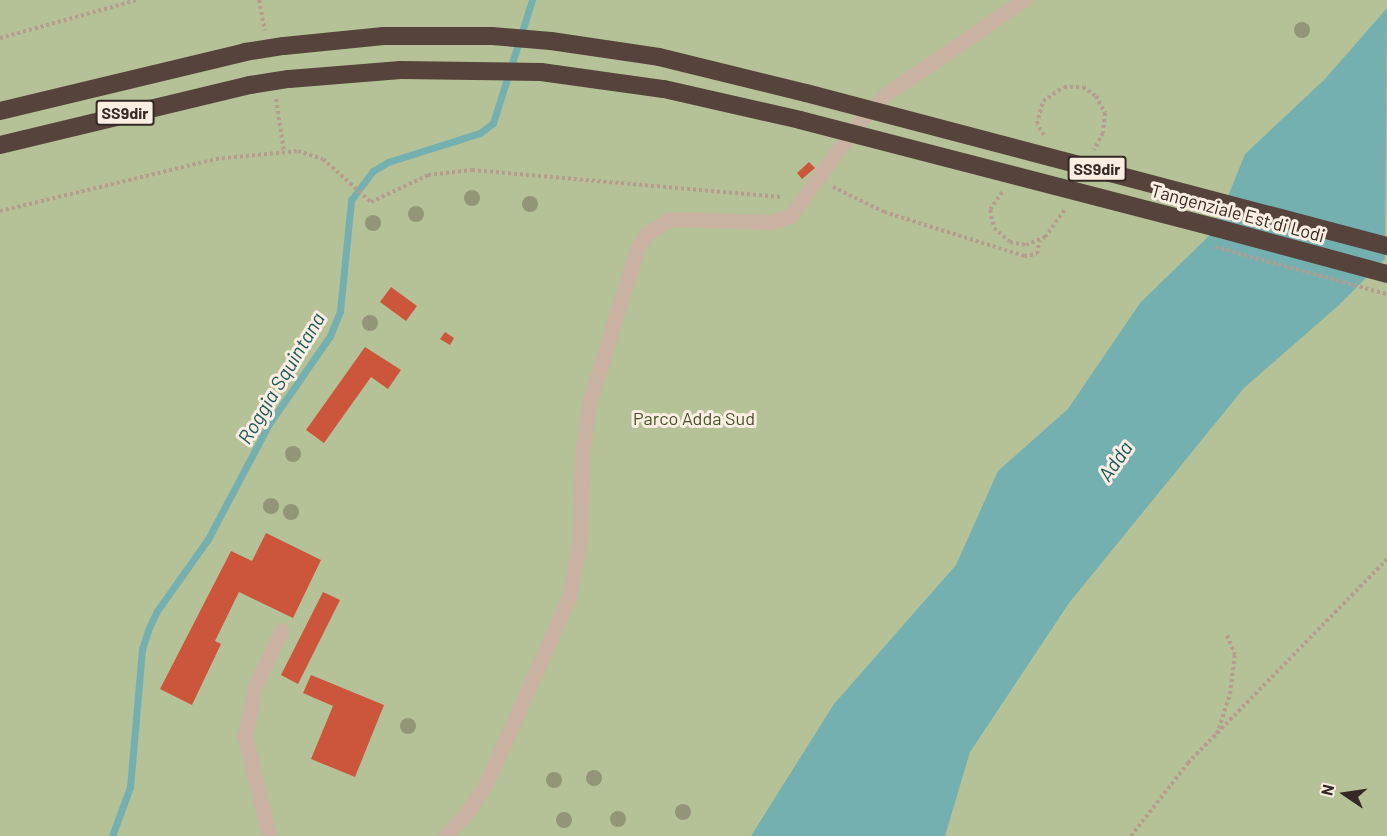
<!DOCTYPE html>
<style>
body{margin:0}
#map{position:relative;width:1387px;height:836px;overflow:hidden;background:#f2e4d7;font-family:Barlow,sans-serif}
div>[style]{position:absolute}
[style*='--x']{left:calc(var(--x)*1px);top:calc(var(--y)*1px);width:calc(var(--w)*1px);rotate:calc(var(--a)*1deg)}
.green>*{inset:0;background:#b5c196}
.water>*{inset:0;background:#75b0b0}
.stream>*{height:7px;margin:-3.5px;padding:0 3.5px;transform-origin:3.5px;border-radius:3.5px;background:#75b0b0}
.building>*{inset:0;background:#cc563b}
.path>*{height:4px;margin-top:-2px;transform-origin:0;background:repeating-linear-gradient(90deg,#b69c8d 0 3px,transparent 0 6px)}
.street>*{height:15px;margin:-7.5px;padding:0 7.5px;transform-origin:7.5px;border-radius:7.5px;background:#cab3a2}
.highway>*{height:18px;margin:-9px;padding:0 9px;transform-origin:9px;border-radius:9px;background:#56433c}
.path-bridge>*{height:4px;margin-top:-2px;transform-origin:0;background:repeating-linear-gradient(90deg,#b69c8d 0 3px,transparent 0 6px)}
.highway-bridge>*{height:18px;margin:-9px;padding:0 9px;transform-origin:9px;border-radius:9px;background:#56433c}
.trees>*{width:16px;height:16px;margin:-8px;border-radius:50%;background:#939577}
span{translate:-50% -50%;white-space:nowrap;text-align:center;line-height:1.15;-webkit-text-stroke:6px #faeee3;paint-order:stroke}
.shield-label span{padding:2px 4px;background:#faeee3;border:2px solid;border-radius:4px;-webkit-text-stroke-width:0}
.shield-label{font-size:16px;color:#352925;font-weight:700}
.street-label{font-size:18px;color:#352925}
.park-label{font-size:18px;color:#465428}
.water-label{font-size:20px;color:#195758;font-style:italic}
.north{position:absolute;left:1315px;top:764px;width:60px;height:60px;-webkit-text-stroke:4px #faeee3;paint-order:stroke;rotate:283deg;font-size:16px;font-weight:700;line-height:24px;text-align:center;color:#352925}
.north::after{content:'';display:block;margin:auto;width:21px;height:27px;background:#352925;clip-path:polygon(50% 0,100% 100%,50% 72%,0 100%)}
</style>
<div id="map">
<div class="green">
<i style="clip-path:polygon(0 0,1387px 0,1387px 836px,0 836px)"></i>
</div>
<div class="water">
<i style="clip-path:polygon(1387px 8px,1385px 259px,1338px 306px,1244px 388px,1069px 603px,970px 752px,945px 836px,751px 836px,834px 704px,956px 565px,998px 471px,1068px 409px,1140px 303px,1214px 231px,1245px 154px,1325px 79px)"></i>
</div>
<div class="stream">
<i style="--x:112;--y:836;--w:52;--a:-69.8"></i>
<i style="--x:130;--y:787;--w:139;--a:-85"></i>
<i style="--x:142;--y:649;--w:20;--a:-72"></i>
<i style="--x:148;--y:630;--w:21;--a:-65"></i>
<i style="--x:157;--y:611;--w:88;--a:-54.7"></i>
<i style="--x:208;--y:539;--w:130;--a:-62.1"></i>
<i style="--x:269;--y:424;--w:107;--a:-55.3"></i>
<i style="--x:330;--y:336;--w:27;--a:-68"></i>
<i style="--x:340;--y:311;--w:112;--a:-84.3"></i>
<i style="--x:351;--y:200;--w:36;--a:-53"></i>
<i style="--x:373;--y:171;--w:17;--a:-31"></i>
<i style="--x:388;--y:162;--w:96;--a:-17.5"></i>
<i style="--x:480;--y:133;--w:16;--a:-38"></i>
<i style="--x:493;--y:123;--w:129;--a:-72.4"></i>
</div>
<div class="building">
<i style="clip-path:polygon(809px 162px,815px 168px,802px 179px,797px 173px)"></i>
<i style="clip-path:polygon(391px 287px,417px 306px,406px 321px,380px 302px)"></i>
<i style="clip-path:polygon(445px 332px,454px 338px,450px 345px,440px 339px)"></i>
<i style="clip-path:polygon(365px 347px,401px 370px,388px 389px,371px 377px,324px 443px,306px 430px)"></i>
<i style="clip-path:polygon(266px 533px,321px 560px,293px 618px,239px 592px,215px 641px,221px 644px,192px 705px,160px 689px,231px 551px,252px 561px)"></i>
<i style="clip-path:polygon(323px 592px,340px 600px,298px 684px,281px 675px)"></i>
<i style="clip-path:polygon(311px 675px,384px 705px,355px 777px,311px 759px,333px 706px,303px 693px)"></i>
</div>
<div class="path">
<i style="--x:259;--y:0;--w:31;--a:79"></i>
<i style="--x:0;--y:38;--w:142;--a:-15.5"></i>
<i style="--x:276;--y:99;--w:54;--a:81.4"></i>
<i style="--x:1044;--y:135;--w:13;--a:-122"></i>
<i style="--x:1037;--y:124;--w:24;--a:-75"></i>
<i style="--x:1043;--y:101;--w:25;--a:-34"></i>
<i style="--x:1064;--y:87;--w:19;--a:0"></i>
<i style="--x:1083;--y:87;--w:16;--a:35"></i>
<i style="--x:1096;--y:96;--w:19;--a:62"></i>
<i style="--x:1105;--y:113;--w:20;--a:96"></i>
<i style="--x:1103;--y:133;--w:19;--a:118"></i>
<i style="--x:833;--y:187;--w:57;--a:26.1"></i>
<i style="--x:884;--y:212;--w:147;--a:17.4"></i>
<i style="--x:1024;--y:256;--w:13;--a:-9"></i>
<i style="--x:1037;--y:254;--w:14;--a:-78"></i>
<i style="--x:0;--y:211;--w:222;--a:-13.5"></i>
<i style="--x:216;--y:159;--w:82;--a:-5.6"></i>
<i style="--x:298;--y:151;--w:26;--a:18"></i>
<i style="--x:323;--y:159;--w:64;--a:41.9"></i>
<i style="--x:371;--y:202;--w:63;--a:-25.3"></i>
<i style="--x:428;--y:175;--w:44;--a:-6.5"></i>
<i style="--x:472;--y:170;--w:311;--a:5"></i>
<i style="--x:1026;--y:245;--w:21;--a:-23"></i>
<i style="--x:1045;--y:237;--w:36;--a:-54"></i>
<i style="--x:1217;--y:734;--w:42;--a:-72"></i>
<i style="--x:1230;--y:694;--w:39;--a:-83"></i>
<i style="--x:1235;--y:655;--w:24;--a:-112"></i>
<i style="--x:1131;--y:836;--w:93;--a:-52"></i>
<i style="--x:1188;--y:763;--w:285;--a:-45.7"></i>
</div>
<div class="street">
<i style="--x:269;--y:836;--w:103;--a:-103.5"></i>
<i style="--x:245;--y:736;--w:51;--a:-78.7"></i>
<i style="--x:255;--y:686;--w:62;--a:-64.3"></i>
<i style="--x:445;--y:836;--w:30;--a:-46"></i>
<i style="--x:466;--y:814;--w:36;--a:-56"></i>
<i style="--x:486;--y:784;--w:204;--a:-66"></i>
<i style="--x:569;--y:598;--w:62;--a:-79.8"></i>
<i style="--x:580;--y:537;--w:93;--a:-88.2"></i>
<i style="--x:583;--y:444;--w:45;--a:-81"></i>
<i style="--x:590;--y:400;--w:158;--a:-72.7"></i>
<i style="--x:637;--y:249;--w:17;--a:-59"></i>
<i style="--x:646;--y:234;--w:28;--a:-32"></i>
<i style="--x:670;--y:219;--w:101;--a:1.7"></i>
<i style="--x:771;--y:222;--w:20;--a:-18"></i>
<i style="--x:790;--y:216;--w:115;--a:-53.8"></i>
<i style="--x:858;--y:123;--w:40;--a:-46"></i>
<i style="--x:886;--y:94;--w:167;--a:-34.3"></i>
</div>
<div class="highway">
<i style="--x:284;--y:46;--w:100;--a:-5.7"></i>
<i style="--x:384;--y:36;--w:108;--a:0"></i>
<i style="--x:492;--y:36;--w:59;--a:4.8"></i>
<i style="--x:551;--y:41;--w:109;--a:8.4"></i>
<i style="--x:659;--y:57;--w:151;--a:13.8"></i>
<i style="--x:289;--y:79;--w:112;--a:-4.6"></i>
<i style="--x:401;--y:70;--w:140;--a:0.8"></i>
<i style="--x:541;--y:72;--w:124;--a:7.9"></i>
<i style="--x:664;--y:89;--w:139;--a:12.8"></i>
<i style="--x:0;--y:111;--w:252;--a:-13.5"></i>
<i style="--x:0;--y:145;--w:257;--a:-13.5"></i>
<i style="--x:1213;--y:227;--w:180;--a:15.1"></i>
</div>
<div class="path-bridge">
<i style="--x:1002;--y:192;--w:22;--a:124"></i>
<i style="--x:990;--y:210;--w:18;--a:77"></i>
<i style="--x:994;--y:228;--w:21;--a:41"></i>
<i style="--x:1010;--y:242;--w:16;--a:11"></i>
<i style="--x:1215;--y:247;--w:178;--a:15.3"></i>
</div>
<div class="highway-bridge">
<i style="--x:245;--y:52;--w:39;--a:-9"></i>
<i style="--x:250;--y:85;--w:39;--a:-9"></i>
<i style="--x:806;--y:93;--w:601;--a:14.75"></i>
<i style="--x:800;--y:120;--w:427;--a:14.5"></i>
</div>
<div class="trees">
<i style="left:1302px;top:30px"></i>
<i style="left:472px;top:198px"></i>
<i style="left:530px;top:204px"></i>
<i style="left:416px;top:214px"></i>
<i style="left:373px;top:223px"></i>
<i style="left:370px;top:323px"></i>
<i style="left:293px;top:454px"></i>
<i style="left:271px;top:506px"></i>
<i style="left:291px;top:512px"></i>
<i style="left:408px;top:726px"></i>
<i style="left:594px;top:778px"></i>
<i style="left:554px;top:780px"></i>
<i style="left:683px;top:812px"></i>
<i style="left:618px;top:819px"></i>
<i style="left:564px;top:820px"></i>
</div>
<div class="shield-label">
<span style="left:125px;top:113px">SS9dir</span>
<span style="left:1097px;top:169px">SS9dir</span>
</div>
<div class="street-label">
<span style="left:1238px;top:213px;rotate:15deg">Tangenziale Est di Lodi</span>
</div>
<div class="park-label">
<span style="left:694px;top:418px">Parco Adda Sud</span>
</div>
<div class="water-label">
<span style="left:281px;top:378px;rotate:-59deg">Roggia Squintana</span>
<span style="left:1115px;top:461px;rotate:-55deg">Adda</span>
</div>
<div class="north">N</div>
</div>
